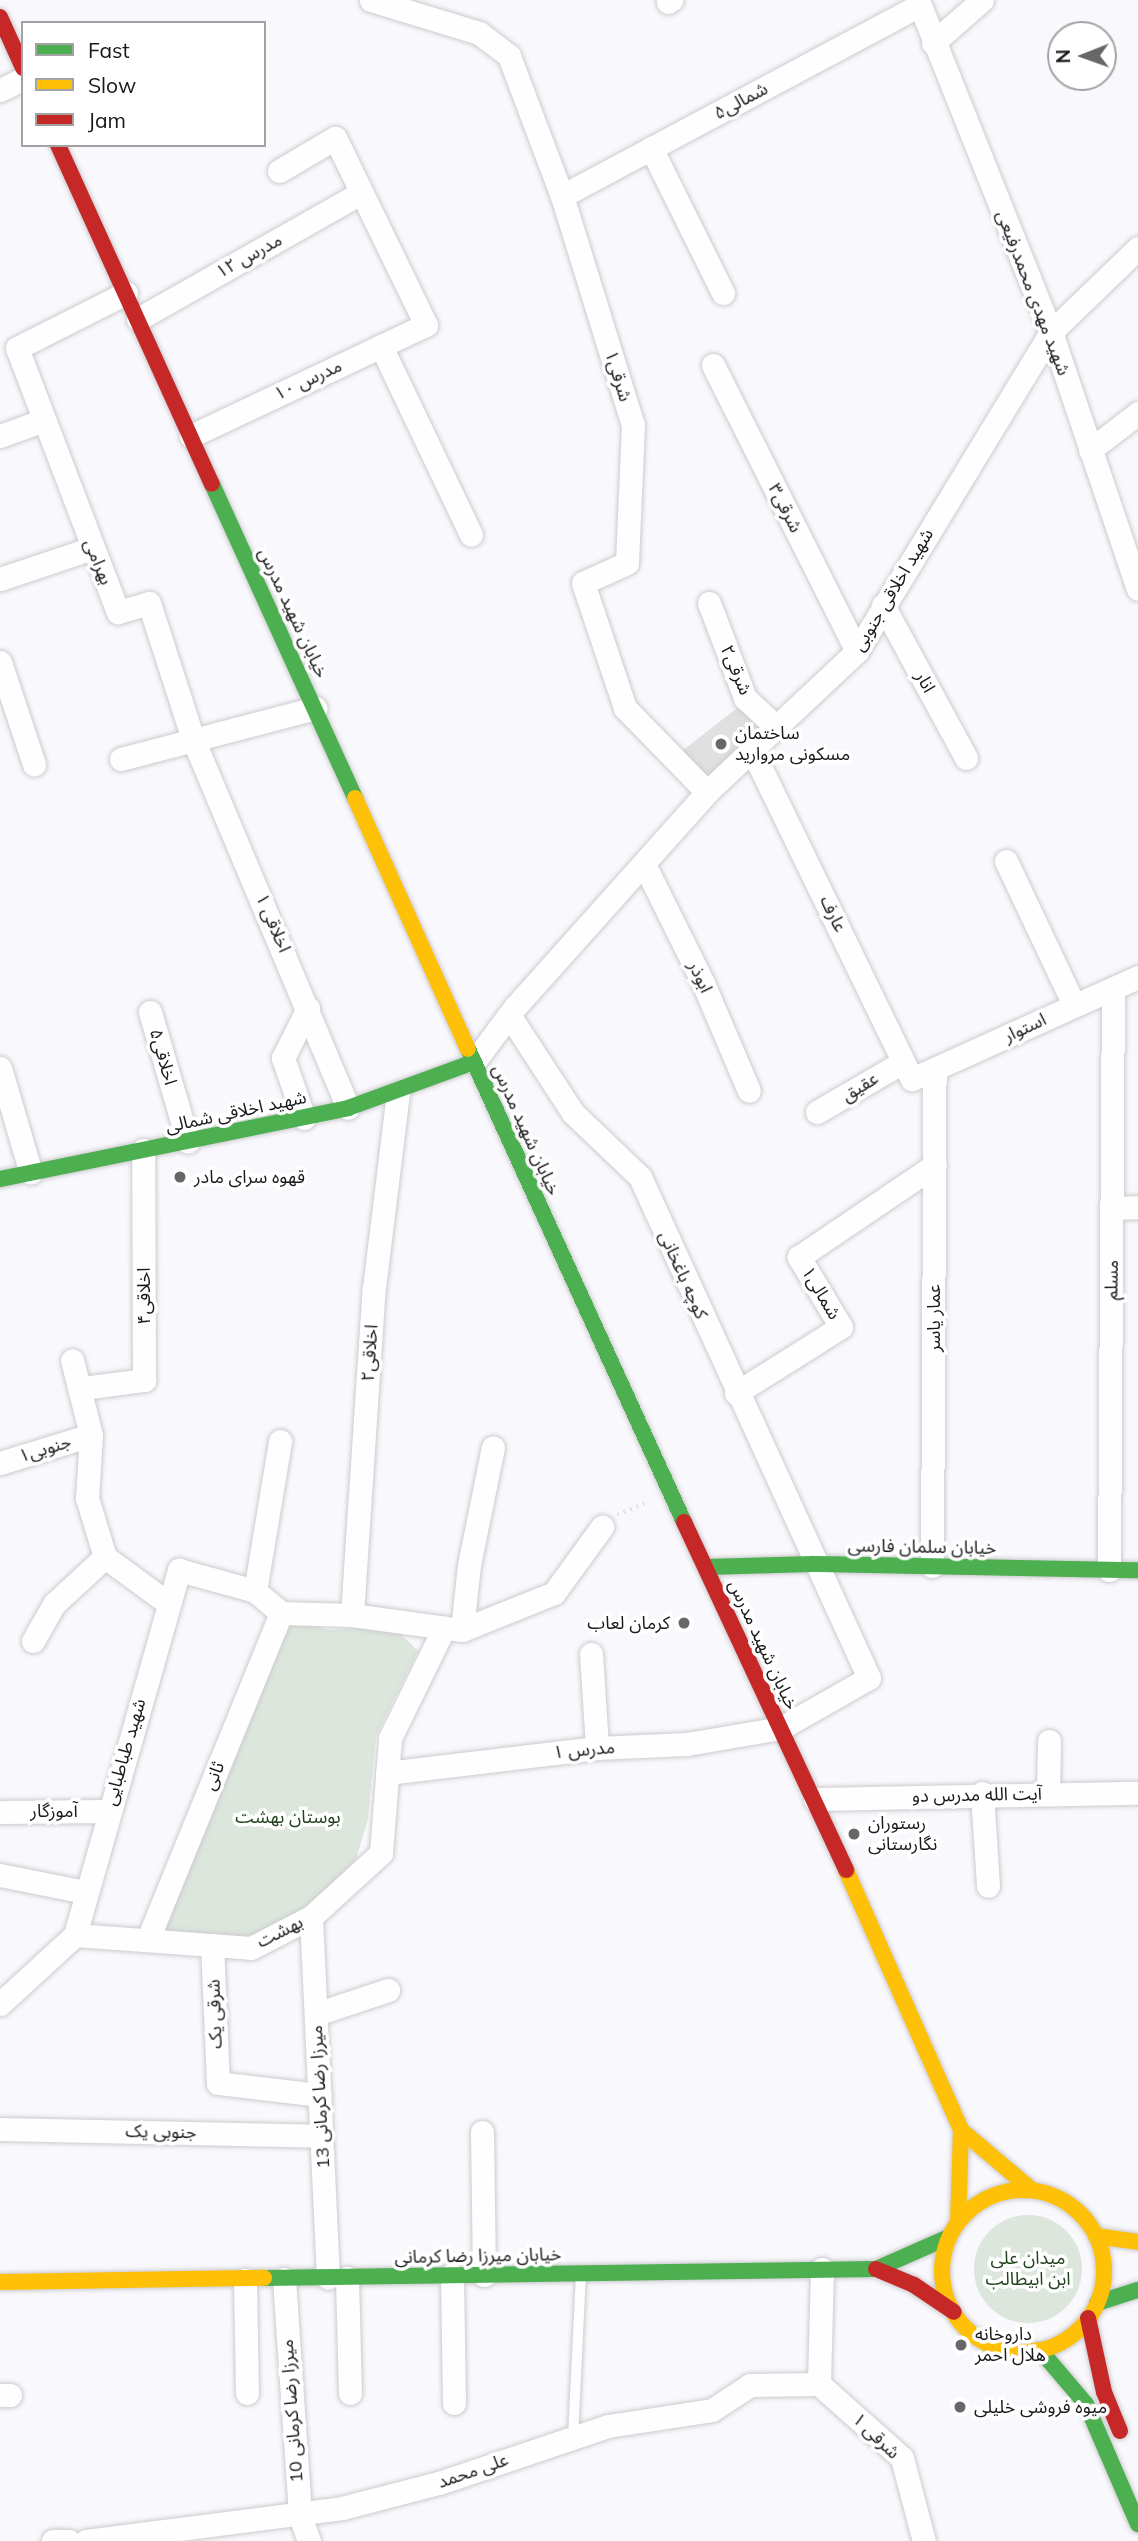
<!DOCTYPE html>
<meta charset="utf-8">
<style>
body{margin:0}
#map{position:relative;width:1138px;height:2541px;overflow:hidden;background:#f9f8fc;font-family:Mulish,"Noto Sans Arabic",sans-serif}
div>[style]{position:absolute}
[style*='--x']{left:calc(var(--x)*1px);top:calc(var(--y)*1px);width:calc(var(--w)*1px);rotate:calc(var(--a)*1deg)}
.green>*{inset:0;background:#dce6dd}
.round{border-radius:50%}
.building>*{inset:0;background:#e1e0e0}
.path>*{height:3.5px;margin-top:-1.75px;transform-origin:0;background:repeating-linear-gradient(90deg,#e0e0e1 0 2px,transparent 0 7px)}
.roads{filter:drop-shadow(0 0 2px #cccbce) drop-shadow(0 0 2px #cccbce)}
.lane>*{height:10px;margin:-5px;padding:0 5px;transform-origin:5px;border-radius:5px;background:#fefeff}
.street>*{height:23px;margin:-11.5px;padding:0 11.5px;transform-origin:11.5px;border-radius:11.5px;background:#fefeff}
.fast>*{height:16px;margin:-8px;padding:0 8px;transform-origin:8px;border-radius:8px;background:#4caf50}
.slow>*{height:16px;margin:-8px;padding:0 8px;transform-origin:8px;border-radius:8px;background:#ffc107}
.slow>.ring{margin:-8px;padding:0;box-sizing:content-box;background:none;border:16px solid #ffc107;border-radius:50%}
.jam>*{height:16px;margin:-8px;padding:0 8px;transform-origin:8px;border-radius:8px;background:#c62828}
.dots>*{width:19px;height:19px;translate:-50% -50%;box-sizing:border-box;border:4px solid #fff;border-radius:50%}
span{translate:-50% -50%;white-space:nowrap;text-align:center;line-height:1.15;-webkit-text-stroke:7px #fff;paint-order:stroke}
.street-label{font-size:18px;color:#19191b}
.poi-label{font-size:18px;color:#19191b}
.left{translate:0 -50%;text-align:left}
.right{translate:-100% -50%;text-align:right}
.park-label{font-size:18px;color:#20421c}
.legend{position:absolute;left:21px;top:21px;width:245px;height:126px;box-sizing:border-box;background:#fff;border:2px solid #a3a3a4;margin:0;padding:9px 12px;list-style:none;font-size:21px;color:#19191b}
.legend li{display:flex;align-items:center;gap:14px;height:35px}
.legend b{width:35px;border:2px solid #a3a3a4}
.north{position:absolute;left:1047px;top:21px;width:70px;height:70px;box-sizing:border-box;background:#fff;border:2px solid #a3a3a4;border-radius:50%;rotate:269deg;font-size:19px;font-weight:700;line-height:28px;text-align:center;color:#19191b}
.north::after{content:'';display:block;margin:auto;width:24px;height:32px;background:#67676a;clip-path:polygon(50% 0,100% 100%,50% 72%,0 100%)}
</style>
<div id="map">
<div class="green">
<i style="clip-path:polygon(288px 1617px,328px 1630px,360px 1628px,401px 1634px,418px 1651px,376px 1736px,368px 1819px,356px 1859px,314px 1903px,256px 1937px,165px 1932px,203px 1824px)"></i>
<i class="round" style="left:974px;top:2215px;width:108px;height:108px"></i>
</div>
<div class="building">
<i style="clip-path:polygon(746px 701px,768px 722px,714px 784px,673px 758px)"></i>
</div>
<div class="path">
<i style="--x:617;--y:1515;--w:30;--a:-23"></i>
</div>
<div class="roads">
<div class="lane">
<i style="--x:573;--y:2437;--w:161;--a:-87.2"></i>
</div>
<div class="street">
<i style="--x:371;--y:0;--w:113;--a:17"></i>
<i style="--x:479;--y:33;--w:38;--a:37"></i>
<i style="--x:509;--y:56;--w:150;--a:69.3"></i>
<i style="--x:562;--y:196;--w:240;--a:72.8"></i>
<i style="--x:633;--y:425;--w:138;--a:92.5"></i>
<i style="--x:627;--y:563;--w:48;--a:155.6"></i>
<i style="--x:583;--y:583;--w:132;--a:71.4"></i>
<i style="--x:625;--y:708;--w:117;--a:45.7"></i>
<i style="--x:918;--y:0;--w:358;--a:68.2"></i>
<i style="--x:1051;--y:332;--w:271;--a:71.3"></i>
<i style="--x:668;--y:2;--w:4;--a:-34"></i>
<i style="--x:933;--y:43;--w:65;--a:-41.3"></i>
<i style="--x:0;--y:90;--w:25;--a:-26"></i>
<i style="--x:651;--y:148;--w:162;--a:63.6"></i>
<i style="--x:562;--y:196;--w:405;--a:-28.1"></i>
<i style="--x:126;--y:293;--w:122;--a:153.2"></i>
<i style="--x:17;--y:348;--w:283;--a:69.1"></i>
<i style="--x:118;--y:612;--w:32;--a:-16"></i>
<i style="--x:149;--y:603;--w:143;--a:72.1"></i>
<i style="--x:193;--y:739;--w:400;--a:67.2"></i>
<i style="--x:138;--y:319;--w:254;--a:-29.5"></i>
<i style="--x:381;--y:346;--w:209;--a:64.5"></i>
<i style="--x:713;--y:365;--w:320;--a:63.3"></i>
<i style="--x:0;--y:436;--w:47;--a:-20"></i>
<i style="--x:191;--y:436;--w:260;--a:-25.3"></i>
<i style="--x:426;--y:325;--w:208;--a:-115.9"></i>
<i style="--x:335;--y:138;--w:65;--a:149.5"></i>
<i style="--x:1090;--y:450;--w:61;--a:-37.6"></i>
<i style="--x:0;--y:579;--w:97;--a:-18.6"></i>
<i style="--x:709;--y:603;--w:102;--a:69.2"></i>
<i style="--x:745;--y:698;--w:42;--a:43.1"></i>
<i style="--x:883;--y:605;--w:174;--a:61.5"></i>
<i style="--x:0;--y:662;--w:108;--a:71.6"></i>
<i style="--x:752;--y:750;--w:366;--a:64.1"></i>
<i style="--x:912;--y:1079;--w:248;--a:-24.3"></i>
<i style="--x:121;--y:759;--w:201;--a:-14.7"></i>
<i style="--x:1006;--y:861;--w:159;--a:64.7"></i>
<i style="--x:645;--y:866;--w:131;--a:63.6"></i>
<i style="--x:703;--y:983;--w:117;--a:66.9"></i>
<i style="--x:150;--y:1012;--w:135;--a:73.7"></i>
<i style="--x:474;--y:1062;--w:69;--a:-53.3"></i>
<i style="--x:515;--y:1007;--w:288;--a:-48.2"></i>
<i style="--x:707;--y:792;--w:206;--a:-43.2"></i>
<i style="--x:857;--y:651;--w:373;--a:-58.7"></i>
<i style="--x:1051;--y:332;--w:121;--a:-44"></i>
<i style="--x:0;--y:1068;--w:109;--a:73.6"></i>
<i style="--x:817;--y:1112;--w:99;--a:-30.2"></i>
<i style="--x:304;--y:1118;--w:64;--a:-109.3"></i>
<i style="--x:283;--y:1058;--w:56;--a:-63.4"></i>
<i style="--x:1113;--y:1208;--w:25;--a:-2"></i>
<i style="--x:83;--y:1388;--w:62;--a:-7.5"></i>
<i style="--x:144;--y:1380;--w:230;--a:-90.2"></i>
<i style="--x:736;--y:1393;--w:124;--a:-32.2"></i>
<i style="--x:841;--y:1327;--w:82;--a:-121"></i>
<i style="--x:799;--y:1257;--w:164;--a:-34.1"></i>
<i style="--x:0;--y:1463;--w:95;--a:-17.1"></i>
<i style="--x:105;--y:1557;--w:79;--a:36.3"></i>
<i style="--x:932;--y:1566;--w:496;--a:-89.7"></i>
<i style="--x:1109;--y:1570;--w:581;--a:-89.61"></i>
<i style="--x:255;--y:1591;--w:152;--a:-80.5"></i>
<i style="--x:352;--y:1615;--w:328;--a:-86.2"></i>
<i style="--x:374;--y:1288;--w:196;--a:-83"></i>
<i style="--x:462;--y:1630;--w:65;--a:-83.9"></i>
<i style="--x:469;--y:1565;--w:120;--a:-78.5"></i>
<i style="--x:33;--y:1641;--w:43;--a:-60.4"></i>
<i style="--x:54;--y:1604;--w:69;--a:-42.7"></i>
<i style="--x:105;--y:1557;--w:62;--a:-107"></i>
<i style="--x:87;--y:1498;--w:63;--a:-86.4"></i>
<i style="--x:91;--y:1435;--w:77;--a:-104.2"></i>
<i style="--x:591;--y:1654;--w:94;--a:86.3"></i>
<i style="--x:387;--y:1773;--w:211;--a:-6.8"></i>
<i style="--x:597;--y:1748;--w:90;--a:-2.5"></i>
<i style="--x:687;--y:1744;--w:95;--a:-9.7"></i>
<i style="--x:781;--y:1728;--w:101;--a:-29.6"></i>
<i style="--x:869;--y:1678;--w:551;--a:-114.56"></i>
<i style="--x:640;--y:1177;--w:93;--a:-136.3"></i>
<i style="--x:573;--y:1113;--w:117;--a:-123.1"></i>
<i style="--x:982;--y:1793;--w:93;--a:86.3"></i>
<i style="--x:1048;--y:1794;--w:53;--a:-88.9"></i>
<i style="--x:815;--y:1799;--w:323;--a:-1.1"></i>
<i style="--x:0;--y:1812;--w:109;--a:-0.5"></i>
<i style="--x:0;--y:1875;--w:87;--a:11.3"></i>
<i style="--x:311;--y:1917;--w:361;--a:87.3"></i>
<i style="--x:75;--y:1935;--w:380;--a:-74.1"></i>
<i style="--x:179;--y:1570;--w:79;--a:15.4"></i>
<i style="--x:255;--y:1591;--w:34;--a:40"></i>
<i style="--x:281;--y:1613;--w:71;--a:1.6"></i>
<i style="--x:352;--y:1615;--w:111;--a:7.8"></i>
<i style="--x:462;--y:1630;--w:99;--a:-21.9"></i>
<i style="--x:554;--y:1593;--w:82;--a:-54"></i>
<i style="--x:75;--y:1935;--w:176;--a:4.2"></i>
<i style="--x:251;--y:1948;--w:68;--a:-27.3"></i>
<i style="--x:311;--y:1917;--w:95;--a:-42.4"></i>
<i style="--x:381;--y:1853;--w:115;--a:-85.5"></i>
<i style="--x:390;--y:1738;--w:123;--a:-63.9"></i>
<i style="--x:148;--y:1939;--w:352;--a:-67.8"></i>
<i style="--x:212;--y:1945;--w:138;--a:87.5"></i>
<i style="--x:218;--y:2083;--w:102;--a:6.8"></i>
<i style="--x:0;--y:2004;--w:102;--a:-42.6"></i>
<i style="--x:316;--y:2014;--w:76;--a:-18.4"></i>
<i style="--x:0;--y:2129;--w:321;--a:1.2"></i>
<i style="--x:482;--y:2132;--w:143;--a:89.2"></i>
<i style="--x:452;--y:2275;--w:128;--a:89.1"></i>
<i style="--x:347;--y:2278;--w:115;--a:88.5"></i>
<i style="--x:284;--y:2279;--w:238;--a:86.1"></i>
<i style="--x:300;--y:2516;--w:27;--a:70"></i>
<i style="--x:245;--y:2280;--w:113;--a:89"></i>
<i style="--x:819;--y:2384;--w:111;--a:41.7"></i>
<i style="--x:902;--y:2458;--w:86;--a:75.2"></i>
<i style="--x:819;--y:2384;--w:115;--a:-88.5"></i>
<i style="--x:0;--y:2395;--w:10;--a:0"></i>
<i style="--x:53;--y:2541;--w:16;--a:0"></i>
<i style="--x:86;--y:2541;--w:258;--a:-7.3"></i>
<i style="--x:342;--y:2508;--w:100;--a:-14.5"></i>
<i style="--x:439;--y:2483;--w:178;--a:-18.6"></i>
<i style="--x:608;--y:2426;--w:105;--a:-8.7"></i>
<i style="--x:712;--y:2410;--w:45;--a:-33.3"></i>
<i style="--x:750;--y:2385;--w:69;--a:-0.8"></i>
</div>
<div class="fast">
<i style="--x:212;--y:484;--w:345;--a:65.5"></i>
<i style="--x:468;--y:1049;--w:520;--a:65.46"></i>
<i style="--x:0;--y:1179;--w:355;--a:-11.5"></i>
<i style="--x:348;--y:1108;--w:134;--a:-20.1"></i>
<i style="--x:706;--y:1567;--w:107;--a:-1.6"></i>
<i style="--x:813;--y:1564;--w:325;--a:1.1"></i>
<i style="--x:264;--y:2278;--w:612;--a:-0.84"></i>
<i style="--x:876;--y:2269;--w:80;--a:-23.7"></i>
<i style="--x:1097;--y:2303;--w:43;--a:-17.6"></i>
<i style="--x:1040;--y:2350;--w:71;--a:49.6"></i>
<i style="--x:1086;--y:2404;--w:131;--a:66.6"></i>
</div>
<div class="slow">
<i style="--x:355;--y:798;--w:275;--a:65.8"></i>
<i style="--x:846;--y:1870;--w:284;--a:66.1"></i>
<i style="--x:961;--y:2130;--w:93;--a:40.2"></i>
<i class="ring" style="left:942px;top:2190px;width:146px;height:146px"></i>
<i style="--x:958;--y:2222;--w:92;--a:-88.1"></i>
<i style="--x:1096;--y:2236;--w:42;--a:8.1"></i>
<i style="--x:0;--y:2282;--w:264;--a:-0.9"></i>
</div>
<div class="jam">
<i style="--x:0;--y:17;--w:56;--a:65.7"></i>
<i style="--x:58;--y:145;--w:372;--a:65.6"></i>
<i style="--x:684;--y:1522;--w:384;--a:65"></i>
<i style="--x:876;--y:2269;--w:41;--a:22.8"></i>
<i style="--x:914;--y:2285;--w:48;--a:34"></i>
<i style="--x:1088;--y:2318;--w:76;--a:77.8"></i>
<i style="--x:1104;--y:2392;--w:42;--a:67.7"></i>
</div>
</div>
<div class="dots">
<i style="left:721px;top:744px;background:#67676a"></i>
<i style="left:180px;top:1177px;background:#67676a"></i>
<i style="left:684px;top:1623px;background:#67676a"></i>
<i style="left:854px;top:1834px;background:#67676a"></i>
<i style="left:961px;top:2345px;background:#67676a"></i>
<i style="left:960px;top:2407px;background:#67676a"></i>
</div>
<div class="street-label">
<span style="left:741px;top:101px;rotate:-28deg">شمالی۵</span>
<span style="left:249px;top:256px;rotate:-29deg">مدرس ۱۲</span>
<span style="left:1033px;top:293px;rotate:69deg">شهید مهدی محمدرفیعی</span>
<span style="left:618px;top:376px;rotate:73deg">شرقی۱</span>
<span style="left:308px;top:380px;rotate:-25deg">مدرس ۱۰</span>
<span style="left:785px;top:508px;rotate:63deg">شرقی۳</span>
<span style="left:98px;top:562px;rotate:68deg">بهرامی</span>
<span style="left:893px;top:590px;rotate:-59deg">شهید اخلاقی جنوبی</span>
<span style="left:293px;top:613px;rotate:65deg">خیابان شهید مدرس</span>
<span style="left:736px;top:670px;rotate:67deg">شرقی۲</span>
<span style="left:925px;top:682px;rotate:61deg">انار</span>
<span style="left:833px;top:914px;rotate:64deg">عارف</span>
<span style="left:273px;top:923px;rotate:67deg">اخلاقی ۱</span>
<span style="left:700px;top:977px;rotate:65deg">ابوذر</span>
<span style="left:1025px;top:1028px;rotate:-25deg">استوار</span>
<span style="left:163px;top:1057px;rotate:74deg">اخلاقی۵</span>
<span style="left:860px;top:1087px;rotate:-31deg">عقیق</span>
<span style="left:236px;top:1112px;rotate:-12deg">شهید اخلاقی شمالی</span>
<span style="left:526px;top:1130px;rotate:66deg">خیابان شهید مدرس</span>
<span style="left:683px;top:1275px;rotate:66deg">کوچه باغخانی</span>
<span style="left:1112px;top:1280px;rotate:-89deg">مسلم</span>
<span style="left:821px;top:1293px;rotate:59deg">شمالی۱</span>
<span style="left:144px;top:1296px;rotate:-90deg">اخلاقی۴</span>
<span style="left:934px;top:1318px;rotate:-90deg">عمار یاسر</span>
<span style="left:370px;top:1353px;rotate:-86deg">اخلاقی۲</span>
<span style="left:45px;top:1449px;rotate:-17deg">جنوبی۱</span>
<span style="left:922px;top:1547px;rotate:1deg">خیابان سلمان فارسی</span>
<span style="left:763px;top:1645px;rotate:65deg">خیابان شهید مدرس</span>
<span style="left:584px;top:1750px;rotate:-5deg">مدرس ۱</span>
<span style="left:125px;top:1752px;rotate:-74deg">شهید طباطبایی</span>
<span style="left:214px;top:1776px;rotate:-68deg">ثانی</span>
<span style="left:977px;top:1795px;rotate:-1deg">آیت الله مدرس دو</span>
<span style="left:54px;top:1811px">آموزگار</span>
<span style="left:280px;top:1932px;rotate:-27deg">بهشت</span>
<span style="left:215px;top:2014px;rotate:-92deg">شرقی یک</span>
<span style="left:320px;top:2097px;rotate:-93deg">میرزا رضا کرمانی 13</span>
<span style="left:161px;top:2132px;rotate:1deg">جنوبی یک</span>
<span style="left:478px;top:2256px;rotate:-1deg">خیابان میرزا رضا کرمانی</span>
<span style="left:292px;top:2411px;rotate:-94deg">میرزا رضا کرمانی 10</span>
<span style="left:876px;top:2436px;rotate:44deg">شرقی ۱</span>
<span style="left:473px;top:2471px;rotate:-19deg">علی محمد</span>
</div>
<div class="poi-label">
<span class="left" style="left:735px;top:744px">ساختمان<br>مسکونی مروارید</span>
<span class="left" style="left:194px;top:1177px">قهوه سرای مادر</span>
<span class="right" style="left:670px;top:1623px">کرمان لعاب</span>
<span class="left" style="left:868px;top:1834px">رستوران<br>نگارستانی</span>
<span class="left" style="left:975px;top:2345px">داروخانه<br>هلال احمر</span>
<span class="left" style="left:974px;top:2407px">میوه فروشی خلیلی</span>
</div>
<div class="park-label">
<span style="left:288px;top:1817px">بوستان بهشت</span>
<span style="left:1028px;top:2269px">میدان علی<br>ابن ابیطالب</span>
</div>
<ul class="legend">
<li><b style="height:9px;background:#4caf50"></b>Fast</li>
<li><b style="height:9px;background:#ffc107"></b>Slow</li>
<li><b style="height:9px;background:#c62828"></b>Jam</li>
</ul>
<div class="north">N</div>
</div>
